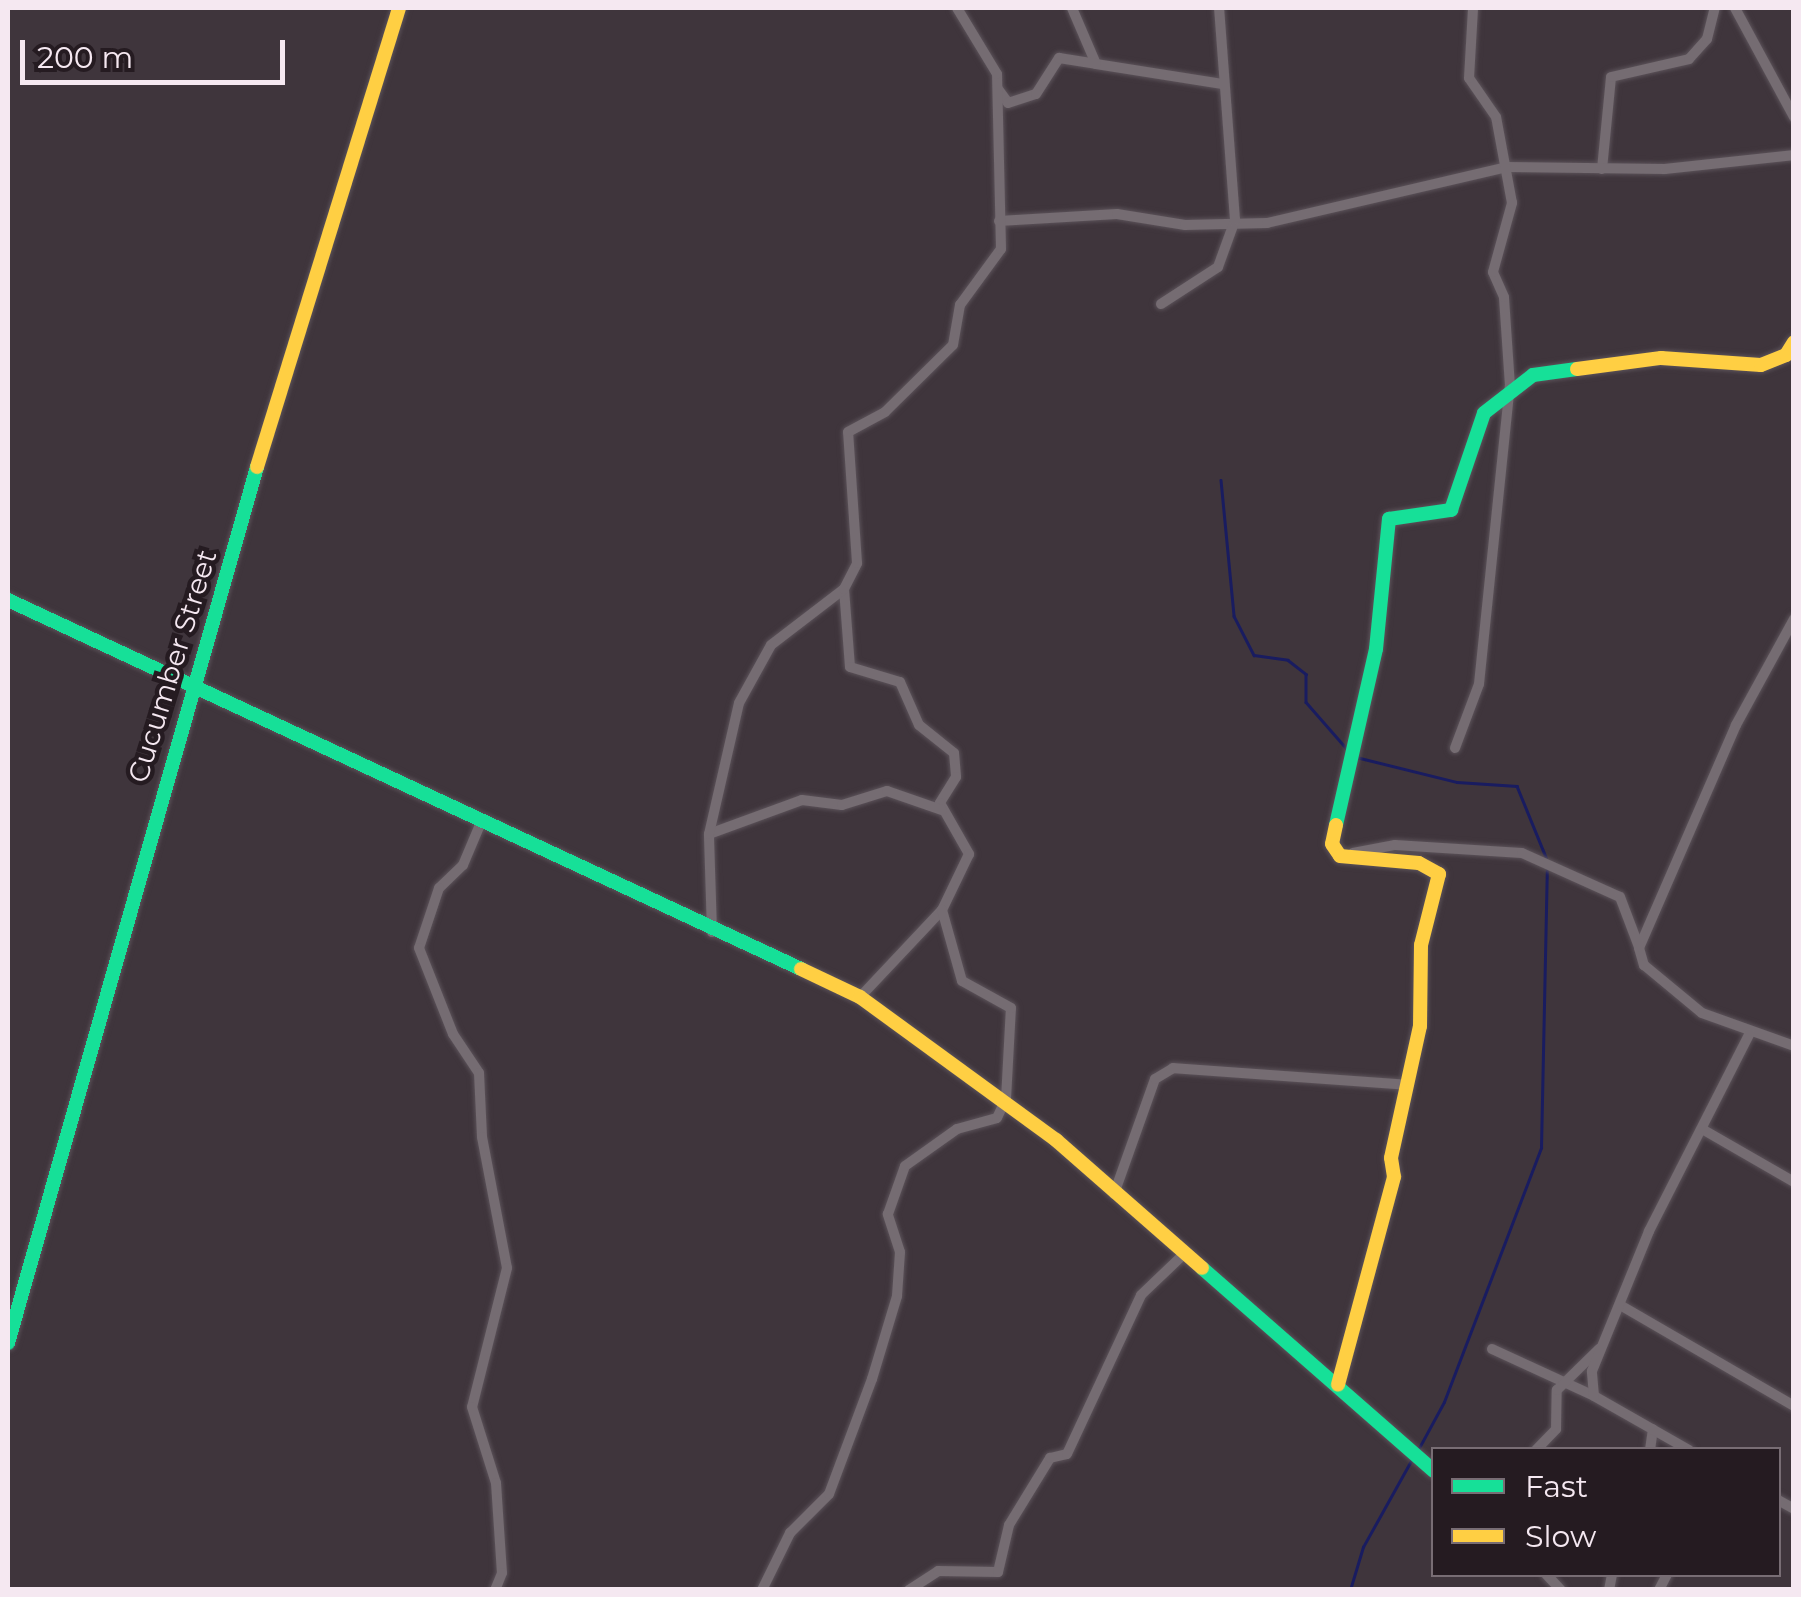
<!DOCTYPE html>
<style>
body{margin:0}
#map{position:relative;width:1801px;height:1597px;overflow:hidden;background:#3f353c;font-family:Montserrat,sans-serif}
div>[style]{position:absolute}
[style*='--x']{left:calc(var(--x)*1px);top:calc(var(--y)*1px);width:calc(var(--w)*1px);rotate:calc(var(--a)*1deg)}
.stream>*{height:2.5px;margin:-1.25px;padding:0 1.25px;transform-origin:1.25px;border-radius:1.25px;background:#191c60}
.roads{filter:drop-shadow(0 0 2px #5b5259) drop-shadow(0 0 2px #5b5259)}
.street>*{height:10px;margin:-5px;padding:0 5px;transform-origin:5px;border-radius:5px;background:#756c72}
.fast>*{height:14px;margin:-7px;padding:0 7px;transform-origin:7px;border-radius:7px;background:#16e098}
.slow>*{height:14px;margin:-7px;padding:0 7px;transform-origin:7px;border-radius:7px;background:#ffcf43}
span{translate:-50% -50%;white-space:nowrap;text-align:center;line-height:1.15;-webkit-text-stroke:9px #251b21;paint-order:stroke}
.street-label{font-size:28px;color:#f5e8f1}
.frame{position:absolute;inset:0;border:10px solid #f5e8f1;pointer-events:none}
.legend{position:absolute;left:1431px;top:1447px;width:350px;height:130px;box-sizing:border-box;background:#251b21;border:2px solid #786d74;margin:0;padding:12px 18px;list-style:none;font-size:30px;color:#f5e8f1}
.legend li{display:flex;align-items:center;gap:20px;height:50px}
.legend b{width:50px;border:2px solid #786d74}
.scale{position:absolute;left:20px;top:40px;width:265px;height:45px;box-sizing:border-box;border:5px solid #f5e8f1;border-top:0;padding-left:12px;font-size:30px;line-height:35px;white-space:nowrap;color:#f5e8f1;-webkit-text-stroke:8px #251b21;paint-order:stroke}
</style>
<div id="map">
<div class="stream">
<i style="--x:1221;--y:480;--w:137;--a:84.5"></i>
<i style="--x:1234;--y:616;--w:44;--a:62.9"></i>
<i style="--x:1254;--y:655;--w:34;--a:8"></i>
<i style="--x:1288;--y:660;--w:23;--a:38"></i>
<i style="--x:1306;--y:674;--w:28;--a:90"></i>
<i style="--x:1306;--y:702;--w:62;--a:48.9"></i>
<i style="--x:1356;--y:757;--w:104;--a:13.9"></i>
<i style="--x:1457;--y:782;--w:60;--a:3.8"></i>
<i style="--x:1517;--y:786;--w:77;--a:67.8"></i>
<i style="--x:1419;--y:1448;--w:52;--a:-61.5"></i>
<i style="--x:1444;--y:1402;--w:272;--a:-69.1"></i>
<i style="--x:1541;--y:1148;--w:278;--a:-88.8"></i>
<i style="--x:1350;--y:1590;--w:45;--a:-73.2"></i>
<i style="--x:1363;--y:1547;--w:101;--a:-60.9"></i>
</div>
<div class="roads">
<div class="street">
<i style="--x:1072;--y:8;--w:61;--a:66.8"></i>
<i style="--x:1096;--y:64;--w:128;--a:9"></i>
<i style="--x:1735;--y:8;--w:124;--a:61.6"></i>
<i style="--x:998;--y:89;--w:17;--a:54"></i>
<i style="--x:1008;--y:103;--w:29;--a:-18"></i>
<i style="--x:1036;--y:94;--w:43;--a:-57.4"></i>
<i style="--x:1059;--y:58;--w:37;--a:9"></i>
<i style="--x:1602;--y:169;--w:92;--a:-84.4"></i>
<i style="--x:1611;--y:77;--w:80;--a:-13"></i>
<i style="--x:1689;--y:59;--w:27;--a:-48"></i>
<i style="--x:1707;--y:39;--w:32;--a:-76"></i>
<i style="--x:999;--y:221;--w:118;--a:-3.4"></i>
<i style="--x:1117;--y:214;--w:69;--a:9.2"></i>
<i style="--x:1185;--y:225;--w:82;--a:-1.4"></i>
<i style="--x:1267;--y:223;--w:246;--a:-13.1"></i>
<i style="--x:1507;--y:167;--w:158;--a:0.7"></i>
<i style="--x:1665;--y:169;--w:130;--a:-6.2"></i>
<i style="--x:1161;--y:304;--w:68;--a:-33"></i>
<i style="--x:1218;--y:267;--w:50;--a:-70.1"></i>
<i style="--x:1235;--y:220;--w:213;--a:-94.3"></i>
<i style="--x:844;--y:589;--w:78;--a:85.6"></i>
<i style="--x:850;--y:667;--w:52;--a:16.7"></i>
<i style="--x:900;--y:682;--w:47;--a:66.2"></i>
<i style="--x:919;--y:725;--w:45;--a:38.7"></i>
<i style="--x:954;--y:753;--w:24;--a:85"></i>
<i style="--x:956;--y:777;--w:31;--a:122"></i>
<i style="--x:940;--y:803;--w:59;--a:60.4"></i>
<i style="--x:969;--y:854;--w:62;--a:115.7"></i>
<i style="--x:942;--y:910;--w:120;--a:133.3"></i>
<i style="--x:1794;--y:619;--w:121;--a:118.7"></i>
<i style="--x:1736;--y:725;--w:243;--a:113.5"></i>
<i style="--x:1639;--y:948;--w:18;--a:74"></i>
<i style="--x:1644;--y:965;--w:75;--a:39.6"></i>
<i style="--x:1702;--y:1013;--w:98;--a:19.7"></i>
<i style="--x:1455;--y:748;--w:68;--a:-69.4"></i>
<i style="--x:1479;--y:684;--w:300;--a:-84.1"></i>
<i style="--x:1510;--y:386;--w:89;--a:-93.9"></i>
<i style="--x:1504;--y:297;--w:27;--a:-114"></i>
<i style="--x:1493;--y:272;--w:72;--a:-74.6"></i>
<i style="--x:1512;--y:203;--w:87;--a:-100.5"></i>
<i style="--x:1496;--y:117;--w:47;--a:-124.7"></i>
<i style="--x:1469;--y:78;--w:70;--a:-86.7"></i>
<i style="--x:482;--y:820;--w:49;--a:112.9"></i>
<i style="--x:463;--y:865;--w:33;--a:136"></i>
<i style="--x:439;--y:888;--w:63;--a:108.4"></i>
<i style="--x:419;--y:948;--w:92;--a:68.4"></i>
<i style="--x:453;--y:1034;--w:47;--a:56.3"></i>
<i style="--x:479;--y:1073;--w:64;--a:87.3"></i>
<i style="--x:482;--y:1137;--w:133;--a:79.2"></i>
<i style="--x:507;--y:1268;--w:143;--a:104.1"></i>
<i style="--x:472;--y:1407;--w:80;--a:72.5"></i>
<i style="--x:496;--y:1483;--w:90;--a:86.2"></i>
<i style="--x:502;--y:1573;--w:18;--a:112"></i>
<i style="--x:709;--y:834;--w:99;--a:-20.1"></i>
<i style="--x:802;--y:800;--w:40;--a:7.1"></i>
<i style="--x:842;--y:805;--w:47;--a:-17.3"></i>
<i style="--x:887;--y:791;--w:58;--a:19.1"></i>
<i style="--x:1353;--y:853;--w:43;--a:-10.8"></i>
<i style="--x:1395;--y:845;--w:127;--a:3.6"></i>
<i style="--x:1522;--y:853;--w:107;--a:24.2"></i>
<i style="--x:1620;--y:897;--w:53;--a:69.2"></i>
<i style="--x:712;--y:932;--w:98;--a:-91.8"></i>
<i style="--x:709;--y:834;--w:134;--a:-77.1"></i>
<i style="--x:739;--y:703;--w:66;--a:-61.1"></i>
<i style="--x:771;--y:645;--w:92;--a:-37.5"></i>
<i style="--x:844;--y:589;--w:29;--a:-63"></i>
<i style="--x:857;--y:563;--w:131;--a:-93.9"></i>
<i style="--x:848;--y:432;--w:42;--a:-28.4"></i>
<i style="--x:885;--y:412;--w:95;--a:-44.6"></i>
<i style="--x:953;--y:345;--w:41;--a:-80.1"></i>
<i style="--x:960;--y:305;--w:69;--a:-53.8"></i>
<i style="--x:1001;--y:249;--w:175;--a:-91.3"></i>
<i style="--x:997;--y:74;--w:77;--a:-121.2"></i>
<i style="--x:1702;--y:1129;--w:106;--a:29.9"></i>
<i style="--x:1114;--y:1194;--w:122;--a:-70.4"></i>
<i style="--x:1155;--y:1079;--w:21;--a:-31"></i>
<i style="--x:1173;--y:1068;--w:236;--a:4.1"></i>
<i style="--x:1620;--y:1305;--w:201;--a:30.1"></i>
<i style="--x:1492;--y:1349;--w:112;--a:24.7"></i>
<i style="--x:1536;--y:1450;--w:29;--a:-46"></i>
<i style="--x:1556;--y:1429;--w:39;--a:-89"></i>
<i style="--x:1557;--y:1390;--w:59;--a:-44.3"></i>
<i style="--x:1650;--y:1450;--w:21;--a:-82"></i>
<i style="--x:1689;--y:1450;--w:109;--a:-150.4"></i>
<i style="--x:1594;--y:1396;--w:25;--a:-95"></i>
<i style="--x:1592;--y:1371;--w:151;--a:-67.8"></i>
<i style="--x:1649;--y:1231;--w:222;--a:-63"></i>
<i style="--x:1778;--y:1500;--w:18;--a:29"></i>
<i style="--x:1546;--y:1574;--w:22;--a:47"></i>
<i style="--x:762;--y:1590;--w:64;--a:-63.8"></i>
<i style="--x:790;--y:1533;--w:55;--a:-45"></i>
<i style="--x:829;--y:1494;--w:123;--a:-69.5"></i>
<i style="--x:872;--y:1379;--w:87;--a:-73.2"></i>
<i style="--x:897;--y:1296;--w:44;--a:-86.1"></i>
<i style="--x:900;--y:1252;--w:40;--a:-108"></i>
<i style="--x:888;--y:1214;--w:51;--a:-70.5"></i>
<i style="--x:905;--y:1166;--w:64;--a:-35.4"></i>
<i style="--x:957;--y:1129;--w:41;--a:-15.4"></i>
<i style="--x:997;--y:1118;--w:21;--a:-65"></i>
<i style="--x:1006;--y:1099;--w:91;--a:-86.9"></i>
<i style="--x:1011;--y:1008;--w:56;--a:-151.1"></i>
<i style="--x:962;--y:981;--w:74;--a:-105.7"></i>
<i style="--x:909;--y:1590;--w:35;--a:-33"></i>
<i style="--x:938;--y:1571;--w:60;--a:1"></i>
<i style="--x:998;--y:1572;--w:48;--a:-76.8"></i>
<i style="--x:1009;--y:1525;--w:79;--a:-58.5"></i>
<i style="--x:1050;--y:1458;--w:17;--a:-13"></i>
<i style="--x:1067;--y:1454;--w:175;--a:-65"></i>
<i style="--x:1141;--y:1295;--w:57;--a:-43.6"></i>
<i style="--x:1609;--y:1590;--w:16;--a:-79"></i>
<i style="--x:1659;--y:1590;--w:18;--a:-63"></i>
</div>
<div class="fast">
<i style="--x:8;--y:600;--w:875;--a:24.95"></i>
<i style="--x:1336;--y:825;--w:180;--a:-77.2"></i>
<i style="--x:1376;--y:649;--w:131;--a:-84.3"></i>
<i style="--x:1389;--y:519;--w:63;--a:-8.3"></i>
<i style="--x:1451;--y:510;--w:102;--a:-71.2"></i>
<i style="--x:1484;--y:413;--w:62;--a:-37.8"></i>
<i style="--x:1533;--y:375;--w:44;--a:-7.8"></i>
<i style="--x:1202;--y:1268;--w:308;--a:41.2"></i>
<i style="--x:8;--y:1343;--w:911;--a:-74.13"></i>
</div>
<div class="slow">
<i style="--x:1577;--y:369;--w:85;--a:-7.5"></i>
<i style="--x:1661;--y:358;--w:100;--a:4"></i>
<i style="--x:1761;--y:365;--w:27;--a:-22"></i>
<i style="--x:1786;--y:355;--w:15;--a:-58"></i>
<i style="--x:257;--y:467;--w:480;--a:-72.8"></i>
<i style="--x:1336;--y:825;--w:19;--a:102"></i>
<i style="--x:1332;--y:844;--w:14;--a:56"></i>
<i style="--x:1340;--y:856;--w:79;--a:5.1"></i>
<i style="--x:1419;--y:863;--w:23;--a:29"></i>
<i style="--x:1439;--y:874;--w:73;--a:104.2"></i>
<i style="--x:1421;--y:945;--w:81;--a:90.7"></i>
<i style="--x:1420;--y:1026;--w:135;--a:102.4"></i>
<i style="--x:1391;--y:1158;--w:19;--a:81"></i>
<i style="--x:1394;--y:1177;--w:215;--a:105.1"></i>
<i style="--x:801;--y:969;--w:65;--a:25.4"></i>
<i style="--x:860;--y:997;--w:243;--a:36.1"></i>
<i style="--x:1056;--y:1140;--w:194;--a:41.2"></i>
</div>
</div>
<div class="street-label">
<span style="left:172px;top:666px;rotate:-73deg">Cucumber Street</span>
</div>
<div class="frame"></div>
<ul class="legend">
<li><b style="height:12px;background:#16e098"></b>Fast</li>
<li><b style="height:12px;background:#ffcf43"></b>Slow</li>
</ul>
<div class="scale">200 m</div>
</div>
